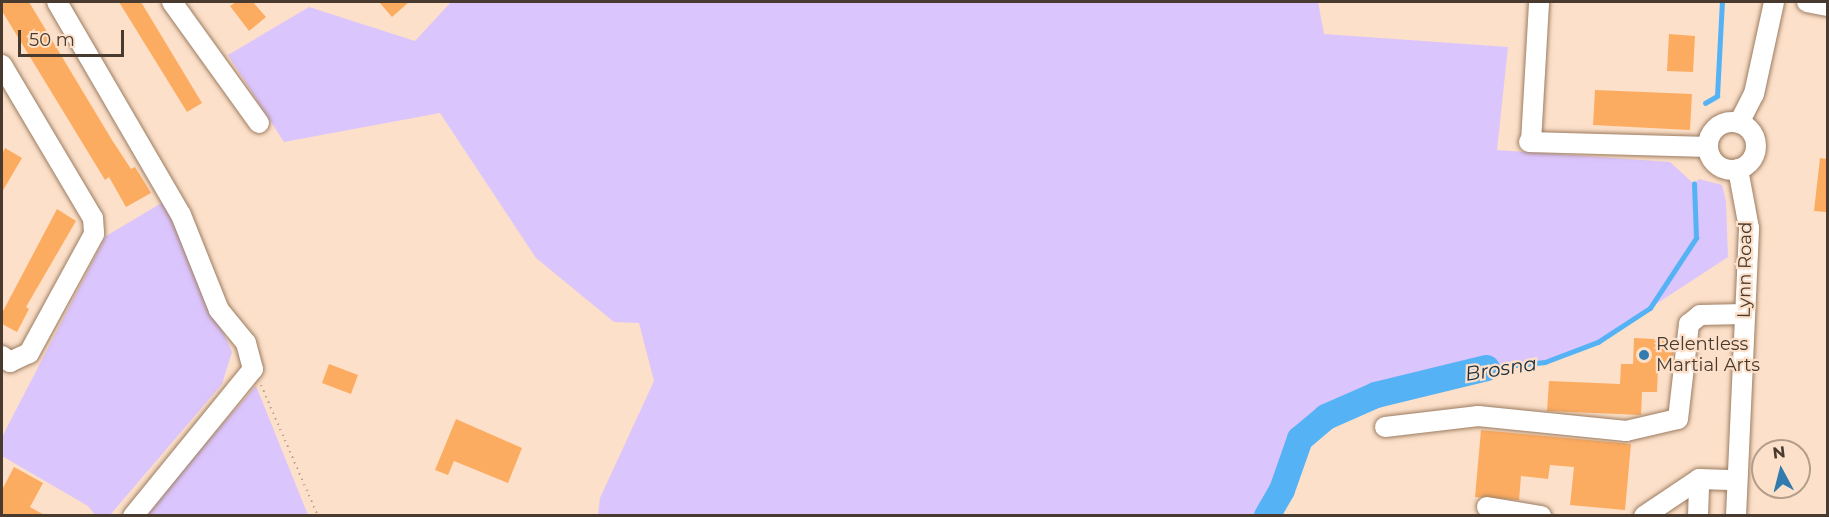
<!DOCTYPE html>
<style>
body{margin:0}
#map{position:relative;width:1829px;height:517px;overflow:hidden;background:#fce0c9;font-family:Montserrat,sans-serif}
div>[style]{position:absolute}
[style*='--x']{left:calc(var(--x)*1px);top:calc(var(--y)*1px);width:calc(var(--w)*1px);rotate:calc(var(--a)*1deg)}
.green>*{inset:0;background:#dbc5fd}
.stream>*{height:4.5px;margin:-2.25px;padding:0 2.25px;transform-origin:2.25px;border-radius:2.25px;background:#55b2f5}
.river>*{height:26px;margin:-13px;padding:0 13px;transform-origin:13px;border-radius:13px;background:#55b2f5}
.building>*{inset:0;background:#fcac60}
.path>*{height:2px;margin-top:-1px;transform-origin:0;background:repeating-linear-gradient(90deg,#bca592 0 1.5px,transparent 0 6px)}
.roads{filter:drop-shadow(0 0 2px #9c7c61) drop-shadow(0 0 2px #9c7c61)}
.minor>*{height:20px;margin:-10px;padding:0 10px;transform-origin:10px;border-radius:10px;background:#fff}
.minor>.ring{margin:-10px;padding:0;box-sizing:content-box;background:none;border:20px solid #fff;border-radius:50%}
.dots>*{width:16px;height:16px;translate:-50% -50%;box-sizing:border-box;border:3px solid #fce0c9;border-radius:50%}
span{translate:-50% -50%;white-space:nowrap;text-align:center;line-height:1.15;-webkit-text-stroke:4.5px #fce0c9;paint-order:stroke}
.street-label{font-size:18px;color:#483a2e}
.poi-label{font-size:18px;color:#483a2e}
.left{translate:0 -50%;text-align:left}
.water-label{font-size:20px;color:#1d3141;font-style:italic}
.frame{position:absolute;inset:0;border:3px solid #483a2e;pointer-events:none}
.north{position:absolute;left:1751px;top:439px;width:60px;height:60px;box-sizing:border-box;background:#fce0c9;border:2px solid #b49e8b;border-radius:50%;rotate:353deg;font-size:16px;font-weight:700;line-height:24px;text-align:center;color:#483a2e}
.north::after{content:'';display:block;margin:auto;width:21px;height:27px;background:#317baf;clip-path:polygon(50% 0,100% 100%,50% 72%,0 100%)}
.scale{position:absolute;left:18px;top:30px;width:106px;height:27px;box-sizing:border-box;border:3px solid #483a2e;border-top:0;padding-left:8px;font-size:18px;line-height:21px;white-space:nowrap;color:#483a2e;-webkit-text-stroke:4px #fce0c9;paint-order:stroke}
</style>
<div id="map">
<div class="green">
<i style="clip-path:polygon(451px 2px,1318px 2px,1324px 34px,1508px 47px,1497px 150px,1670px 162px,1694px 184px,1699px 179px,1722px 185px,1726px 201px,1728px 257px,1598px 342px,1545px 362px,1487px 368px,1376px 395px,1326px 417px,1300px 439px,1282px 490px,1267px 515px,598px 515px,600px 498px,654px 381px,639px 323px,614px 322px,536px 258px,440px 113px,284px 142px,228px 55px,309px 7px,415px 41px)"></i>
<i style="clip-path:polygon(165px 201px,232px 352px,222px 384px,110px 515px,95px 515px,88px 506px,2px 456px,2px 437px,106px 236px)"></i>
<i style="clip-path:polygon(256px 386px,308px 515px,147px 516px,158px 498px)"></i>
</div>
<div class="stream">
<i style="--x:1705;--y:103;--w:14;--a:-30"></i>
<i style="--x:1717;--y:96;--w:94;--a:-87"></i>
<i style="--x:1487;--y:368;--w:58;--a:-5.9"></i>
<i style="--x:1545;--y:362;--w:57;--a:-20.7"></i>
<i style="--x:1598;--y:342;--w:62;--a:-33.2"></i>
<i style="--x:1650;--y:308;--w:84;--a:-56.7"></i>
<i style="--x:1696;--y:238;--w:54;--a:-92.1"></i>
</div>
<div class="river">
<i style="--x:1267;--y:516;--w:30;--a:-60"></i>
<i style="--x:1282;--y:490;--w:54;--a:-70.6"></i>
<i style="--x:1300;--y:439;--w:34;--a:-40"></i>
<i style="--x:1326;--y:417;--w:55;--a:-23.7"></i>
<i style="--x:1376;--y:395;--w:114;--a:-13.7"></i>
</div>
<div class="building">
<i style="clip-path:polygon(2px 2px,29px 2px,112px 140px,131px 169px,135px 167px,151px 193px,126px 207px,109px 177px,105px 180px,2px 11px)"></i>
<i style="clip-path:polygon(119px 2px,141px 2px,202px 103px,187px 112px)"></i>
<i style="clip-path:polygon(236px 2px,253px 2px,266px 17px,249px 31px,230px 6px)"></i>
<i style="clip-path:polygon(379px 2px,409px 2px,392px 17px)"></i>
<i style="clip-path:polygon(1669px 34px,1695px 36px,1693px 72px,1667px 71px)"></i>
<i style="clip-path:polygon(1595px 90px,1692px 94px,1690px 130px,1593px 125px)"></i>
<i style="clip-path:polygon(5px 148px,22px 158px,2px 192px,2px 154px)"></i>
<i style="clip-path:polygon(1820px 158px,1827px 159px,1827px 212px,1814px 211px)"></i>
<i style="clip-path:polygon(57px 209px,76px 221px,26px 307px,29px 309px,17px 332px,2px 324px,2px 313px)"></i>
<i style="clip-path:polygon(1634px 338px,1674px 340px,1672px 368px,1658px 367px,1657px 392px,1642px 392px,1641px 415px,1547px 411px,1549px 381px,1620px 384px,1621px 364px,1633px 364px)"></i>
<i style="clip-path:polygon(329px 364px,358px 375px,351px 394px,322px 383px)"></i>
<i style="clip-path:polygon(456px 419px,522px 448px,508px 483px,454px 461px,448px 475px,435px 470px)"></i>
<i style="clip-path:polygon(1481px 430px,1631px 444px,1625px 510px,1570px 505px,1574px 467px,1550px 465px,1548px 479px,1521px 476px,1519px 500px,1475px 497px)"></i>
<i style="clip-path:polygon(14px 467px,43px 483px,30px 507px,46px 516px,2px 516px,2px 490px)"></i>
</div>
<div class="path">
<i style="--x:261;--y:385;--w:143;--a:66.5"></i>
</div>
<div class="roads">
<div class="minor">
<i style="--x:57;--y:2;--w:246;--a:59.8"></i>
<i style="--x:181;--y:215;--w:102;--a:68.2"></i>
<i style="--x:219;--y:310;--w:43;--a:50.7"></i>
<i style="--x:246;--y:343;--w:27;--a:75"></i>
<i style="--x:253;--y:369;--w:190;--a:129.2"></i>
<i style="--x:172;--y:2;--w:149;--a:54.3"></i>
<i style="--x:1807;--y:2;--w:21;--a:11"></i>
<i style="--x:2;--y:65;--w:178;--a:59.3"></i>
<i style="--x:93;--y:218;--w:16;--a:86"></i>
<i style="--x:94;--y:234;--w:136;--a:118.6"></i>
<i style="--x:29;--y:353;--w:21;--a:155"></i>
<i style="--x:10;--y:362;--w:10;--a:-143"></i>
<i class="ring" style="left:1708px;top:122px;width:28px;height:28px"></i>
<i style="--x:1739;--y:123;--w:33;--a:-63"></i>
<i style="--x:1754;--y:94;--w:94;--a:-77.7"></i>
<i style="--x:1529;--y:142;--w:179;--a:1.6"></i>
<i style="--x:1531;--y:142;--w:140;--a:-86.7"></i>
<i style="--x:1385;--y:427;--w:94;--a:-6.7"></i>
<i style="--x:1478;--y:416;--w:149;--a:5.8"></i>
<i style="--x:1626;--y:431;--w:53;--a:-13"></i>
<i style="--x:1678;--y:419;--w:96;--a:-83.4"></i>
<i style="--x:1689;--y:324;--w:14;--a:-39"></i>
<i style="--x:1700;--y:315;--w:45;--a:-1.3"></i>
<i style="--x:1487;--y:507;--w:55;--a:9.5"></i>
<i style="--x:1644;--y:516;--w:66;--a:-33.9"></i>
<i style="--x:1698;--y:516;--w:37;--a:-88"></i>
<i style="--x:1699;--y:479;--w:38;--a:2"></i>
<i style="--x:1736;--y:516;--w:288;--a:-87.4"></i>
<i style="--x:1749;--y:228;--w:60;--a:-100.6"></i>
</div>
</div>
<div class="dots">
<i style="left:1644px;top:355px;background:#317baf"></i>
</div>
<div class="street-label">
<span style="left:1745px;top:270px;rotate:-89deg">Lynn Road</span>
</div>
<div class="poi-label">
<span class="left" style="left:1656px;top:355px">Relentless<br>Martial Arts</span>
</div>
<div class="water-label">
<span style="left:1501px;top:369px;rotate:-9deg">Brosna</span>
</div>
<div class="frame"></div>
<div class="north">N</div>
<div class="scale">50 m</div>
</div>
